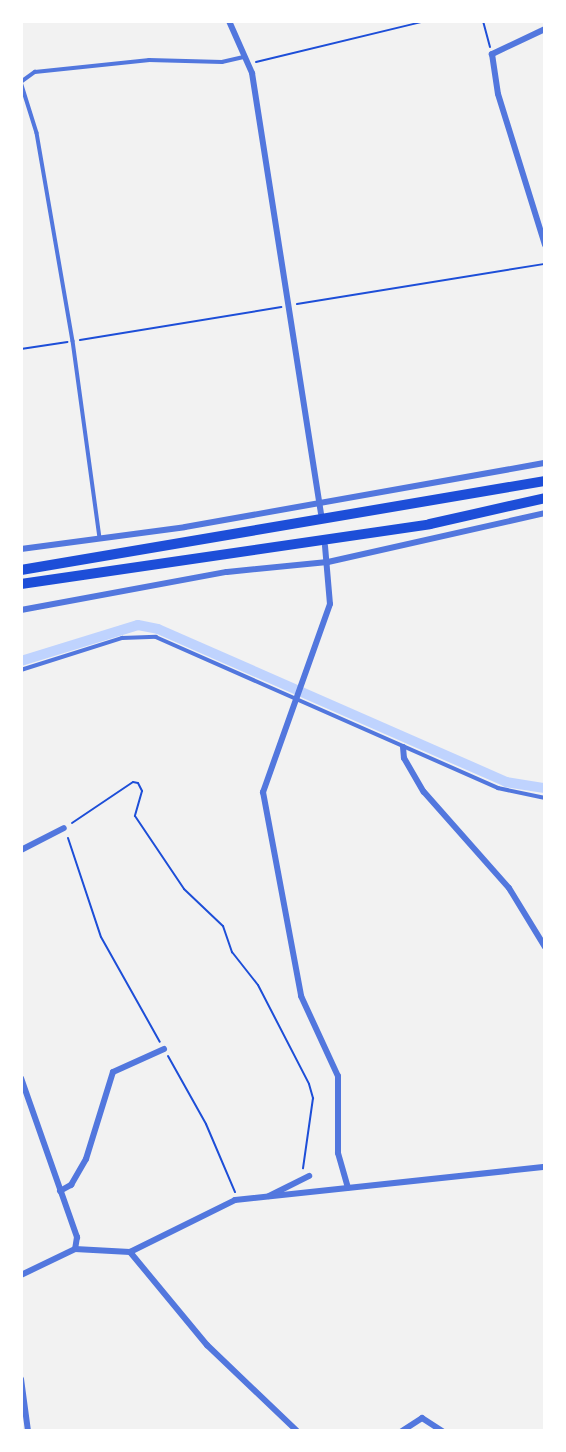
<!DOCTYPE html>
<style>
body{margin:0}
#map{position:relative;width:566px;height:1452px;overflow:hidden;background:#f2f2f2;font-family:"DejaVu Sans",sans-serif}
div>[style]{position:absolute}
[style*='--x']{left:calc(var(--x)*1px);top:calc(var(--y)*1px);width:calc(var(--w)*1px);rotate:calc(var(--a)*1deg)}
.canal>*{height:10px;margin:-5px;padding:0 5px;transform-origin:5px;border-radius:5px;background:#bfd3fe}
.path>*{height:2px;margin:-1px;padding:0 1px;transform-origin:1px;border-radius:1px;background:#1d4ed8}
.service>*{height:3.5px;margin:-1.75px;padding:0 1.75px;transform-origin:1.75px;border-radius:1.75px;background:#5277de}
.minor>*{height:6px;margin:-3px;padding:0 3px;transform-origin:3px;border-radius:3px;background:#5277de}
.trunk>*{height:10px;margin:-5px;padding:0 5px;transform-origin:5px;border-radius:5px;background:#1d4ed8}
span{translate:-50% -50%;white-space:nowrap;text-align:center;line-height:1.15;-webkit-text-stroke:5px #fff;paint-order:stroke}
.frame{position:absolute;inset:0;border:23px solid #fff;pointer-events:none}
</style>
<div id="map">
<div class="canal">
<i style="--x:21;--y:661;--w:122;--a:-17.1"></i>
<i style="--x:138;--y:625;--w:20;--a:11"></i>
<i style="--x:158;--y:629;--w:380;--a:23.7"></i>
<i style="--x:506;--y:782;--w:39;--a:9"></i>
</div>
<div class="path">
<i style="--x:483;--y:21;--w:27;--a:75"></i>
<i style="--x:256;--y:62;--w:175;--a:-13.6"></i>
<i style="--x:297;--y:304;--w:251;--a:-9.2"></i>
<i style="--x:80;--y:340;--w:204;--a:-9.3"></i>
<i style="--x:21;--y:349;--w:47;--a:-8.7"></i>
<i style="--x:72;--y:823;--w:73;--a:-33.9"></i>
<i style="--x:133;--y:782;--w:5;--a:11"></i>
<i style="--x:138;--y:783;--w:9;--a:63"></i>
<i style="--x:142;--y:791;--w:26;--a:106"></i>
<i style="--x:135;--y:816;--w:88;--a:56.1"></i>
<i style="--x:184;--y:889;--w:54;--a:43.5"></i>
<i style="--x:223;--y:926;--w:28;--a:71"></i>
<i style="--x:232;--y:952;--w:42;--a:51.8"></i>
<i style="--x:258;--y:985;--w:111;--a:62.7"></i>
<i style="--x:309;--y:1084;--w:15;--a:74"></i>
<i style="--x:313;--y:1098;--w:71;--a:98.1"></i>
<i style="--x:68;--y:838;--w:104;--a:71.6"></i>
<i style="--x:101;--y:937;--w:120;--a:60.7"></i>
<i style="--x:168;--y:1056;--w:78;--a:60.8"></i>
<i style="--x:206;--y:1124;--w:74;--a:66.9"></i>
</div>
<div class="service">
<i style="--x:21;--y:82;--w:53;--a:72.6"></i>
<i style="--x:37;--y:133;--w:211;--a:80.2"></i>
<i style="--x:73;--y:341;--w:199;--a:82.2"></i>
<i style="--x:21;--y:82;--w:17;--a:-36"></i>
<i style="--x:35;--y:72;--w:115;--a:-6"></i>
<i style="--x:149;--y:60;--w:73;--a:1.6"></i>
<i style="--x:222;--y:62;--w:23;--a:-13"></i>
<i style="--x:21;--y:670;--w:106;--a:-17.6"></i>
<i style="--x:122;--y:638;--w:34;--a:-2"></i>
<i style="--x:156;--y:637;--w:374;--a:23.8"></i>
<i style="--x:498;--y:788;--w:48;--a:12"></i>
</div>
<div class="minor">
<i style="--x:229;--y:21;--w:57;--a:66.1"></i>
<i style="--x:252;--y:73;--w:446;--a:81.1"></i>
<i style="--x:545;--y:29;--w:59;--a:154.7"></i>
<i style="--x:492;--y:54;--w:40;--a:81.5"></i>
<i style="--x:498;--y:94;--w:158;--a:72.7"></i>
<i style="--x:325;--y:546;--w:58;--a:85.1"></i>
<i style="--x:330;--y:604;--w:200;--a:109.6"></i>
<i style="--x:263;--y:792;--w:208;--a:79.4"></i>
<i style="--x:301;--y:996;--w:88;--a:65.2"></i>
<i style="--x:338;--y:1076;--w:77;--a:90"></i>
<i style="--x:338;--y:1153;--w:36;--a:74"></i>
<i style="--x:21;--y:549;--w:165;--a:-7.6"></i>
<i style="--x:185;--y:527;--w:366;--a:-10.1"></i>
<i style="--x:21;--y:610;--w:209;--a:-10.5"></i>
<i style="--x:227;--y:572;--w:101;--a:-5.7"></i>
<i style="--x:328;--y:562;--w:222;--a:-12.7"></i>
<i style="--x:403;--y:747;--w:11;--a:85"></i>
<i style="--x:404;--y:758;--w:39;--a:60"></i>
<i style="--x:424;--y:792;--w:128;--a:48.5"></i>
<i style="--x:509;--y:888;--w:69;--a:58.6"></i>
<i style="--x:21;--y:850;--w:48;--a:-27.1"></i>
<i style="--x:21;--y:1078;--w:169;--a:70.6"></i>
<i style="--x:77;--y:1237;--w:12;--a:99"></i>
<i style="--x:60;--y:1191;--w:13;--a:-29"></i>
<i style="--x:71;--y:1185;--w:30;--a:-60"></i>
<i style="--x:86;--y:1159;--w:91;--a:-72.8"></i>
<i style="--x:113;--y:1072;--w:56;--a:-24.3"></i>
<i style="--x:269;--y:1196;--w:45;--a:-26.6"></i>
<i style="--x:130;--y:1252;--w:121;--a:50.4"></i>
<i style="--x:207;--y:1345;--w:124;--a:43.7"></i>
<i style="--x:21;--y:1275;--w:60;--a:-25.7"></i>
<i style="--x:75;--y:1249;--w:55;--a:3.1"></i>
<i style="--x:130;--y:1252;--w:117;--a:-26.3"></i>
<i style="--x:235;--y:1200;--w:312;--a:-6.1"></i>
<i style="--x:21;--y:1379;--w:52;--a:82.3"></i>
<i style="--x:402;--y:1431;--w:24;--a:-33"></i>
<i style="--x:422;--y:1418;--w:24;--a:33"></i>
</div>
<div class="trunk">
<i style="--x:21;--y:570;--w:532;--a:-9.64"></i>
<i style="--x:21;--y:584;--w:413;--a:-8.3"></i>
<i style="--x:430;--y:524;--w:118;--a:-12.7"></i>
</div>
<div class="frame"></div>
</div>
